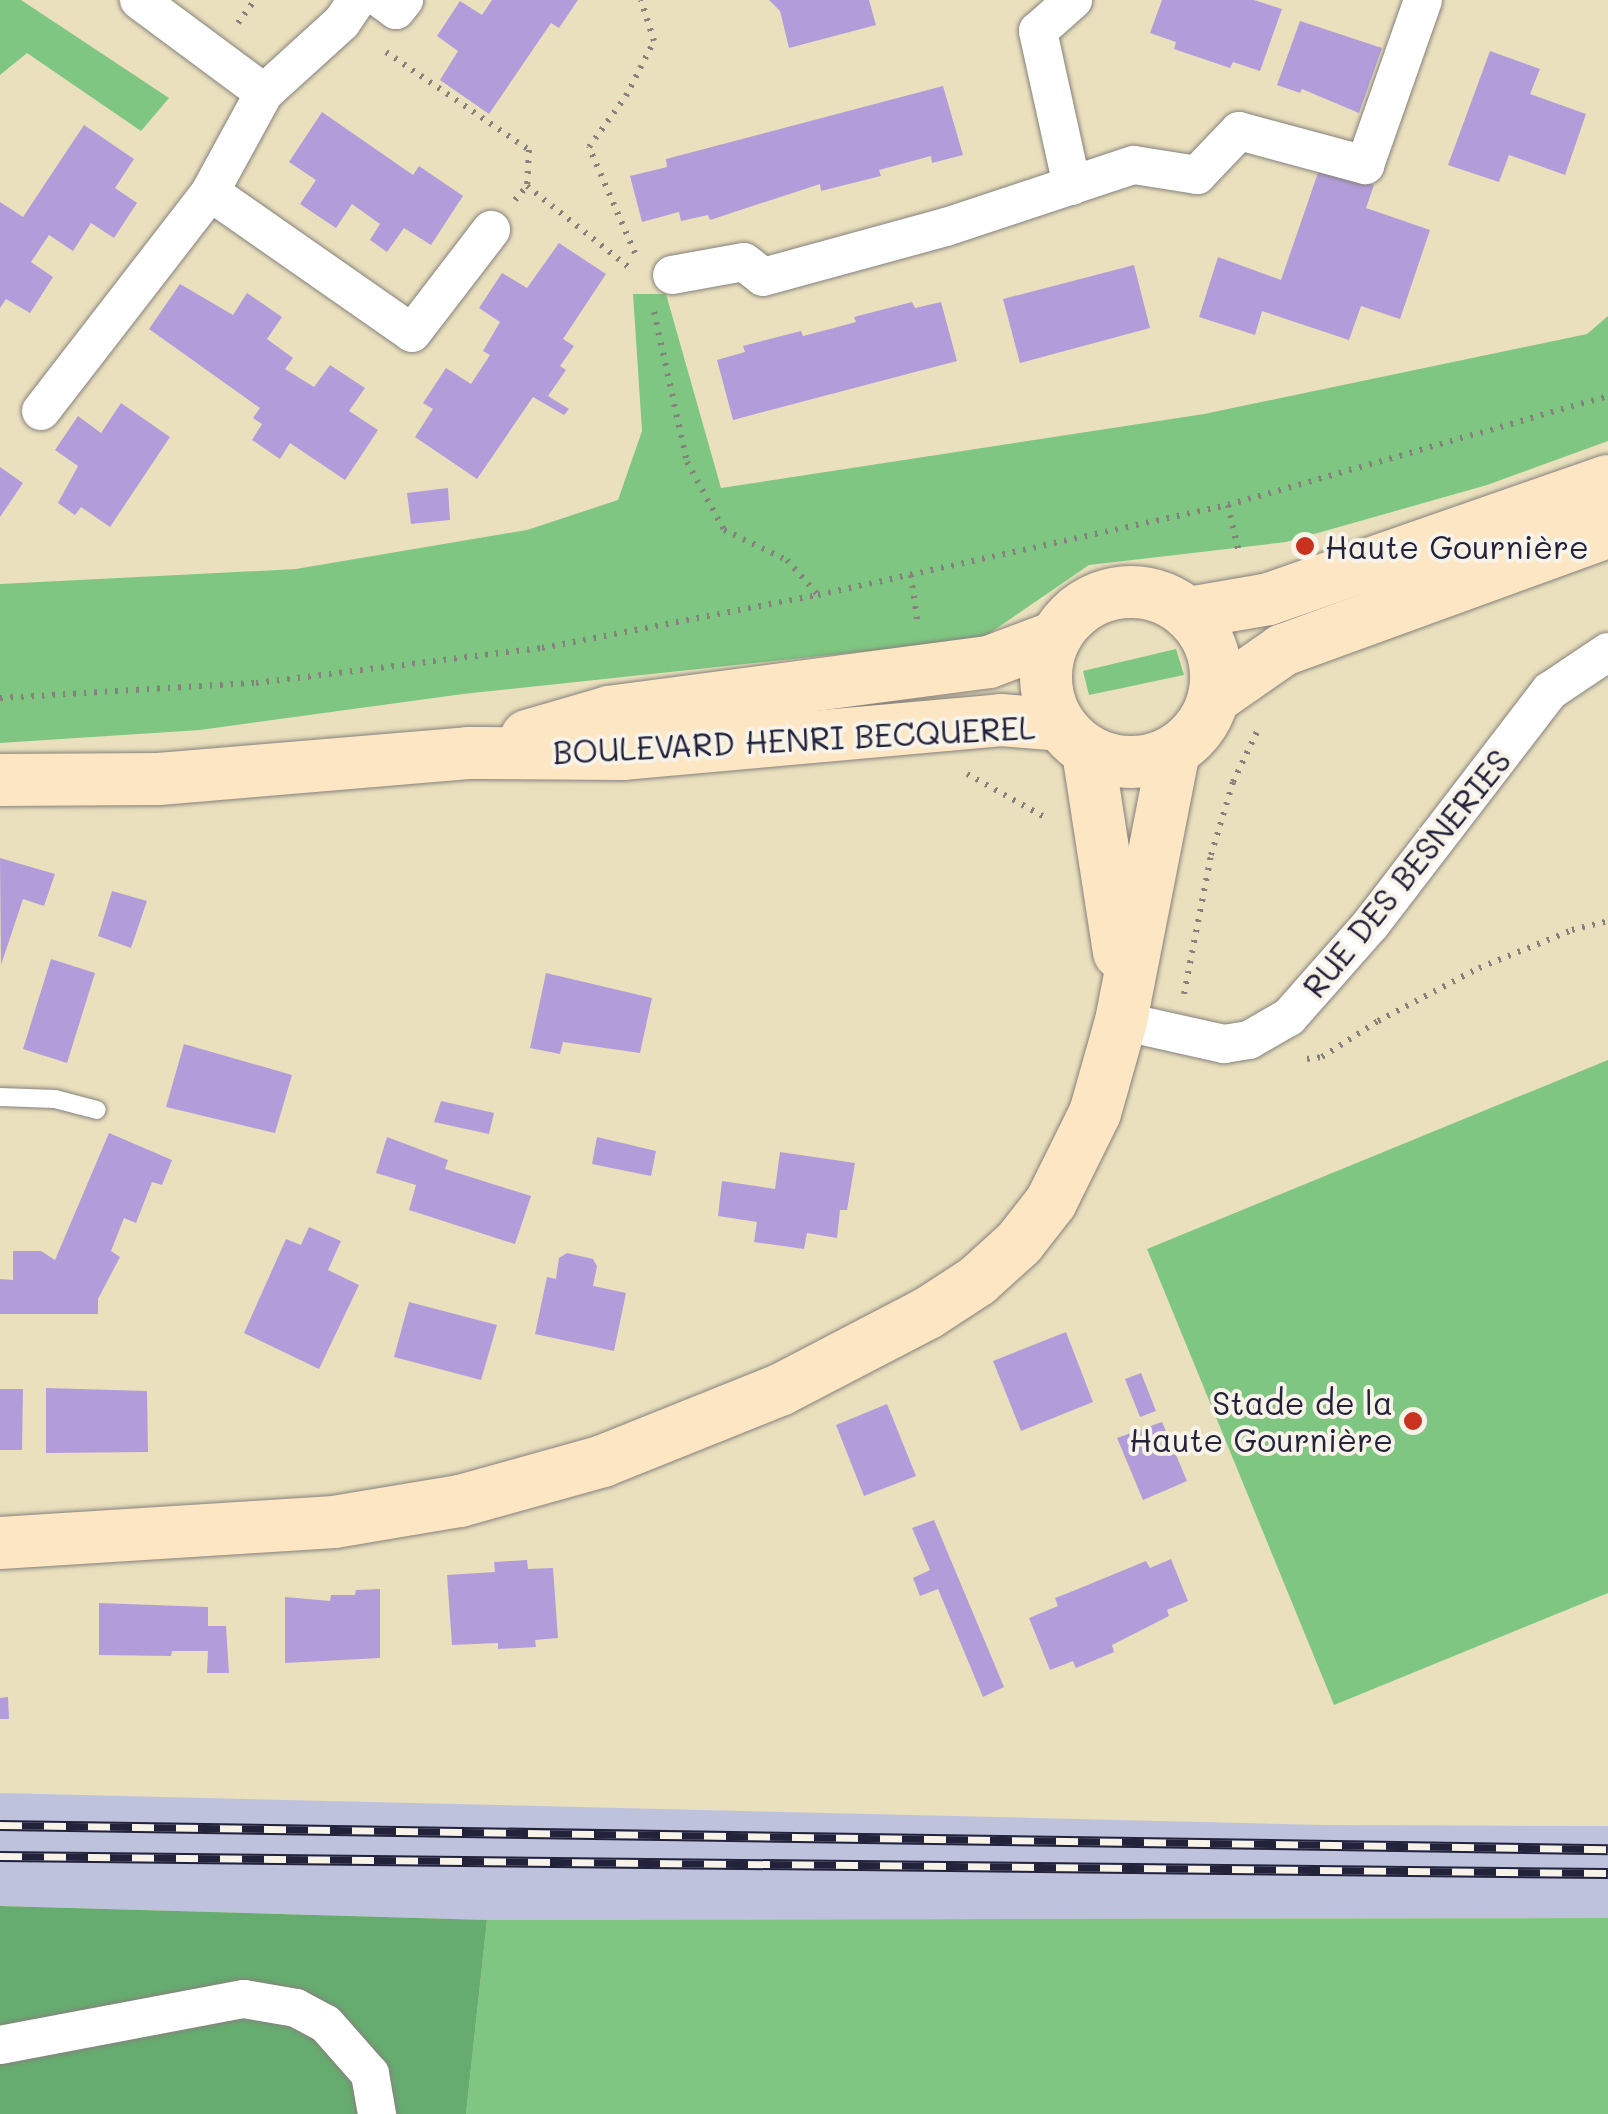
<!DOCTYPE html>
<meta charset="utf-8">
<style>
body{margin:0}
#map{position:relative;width:1608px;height:2114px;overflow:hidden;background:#eae0be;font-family:Mali,sans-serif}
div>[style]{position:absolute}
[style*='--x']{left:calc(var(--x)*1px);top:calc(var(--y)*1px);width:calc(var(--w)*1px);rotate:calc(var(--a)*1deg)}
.industrial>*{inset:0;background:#bfc2dd}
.green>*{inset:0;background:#7ec682}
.forest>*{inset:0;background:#66ab70}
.building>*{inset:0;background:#b29dda}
.path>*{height:6px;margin-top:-3px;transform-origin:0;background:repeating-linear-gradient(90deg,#86817c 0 2.5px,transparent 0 10.5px)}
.roads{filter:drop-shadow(0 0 2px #86817c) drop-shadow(0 0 2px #86817c)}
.lane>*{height:18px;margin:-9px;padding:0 9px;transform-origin:9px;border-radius:9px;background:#fff}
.street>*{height:38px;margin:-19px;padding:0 19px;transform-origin:19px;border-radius:19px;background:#fff}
.secondary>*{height:52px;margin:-26px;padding:0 26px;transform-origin:26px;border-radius:26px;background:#fce6c4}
.secondary>.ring{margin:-26px;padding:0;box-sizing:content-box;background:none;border:52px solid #fce6c4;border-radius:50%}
.rail>*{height:11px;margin-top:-5.5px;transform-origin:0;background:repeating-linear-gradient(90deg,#f7f3e8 0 22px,#22223b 0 44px);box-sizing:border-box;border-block:2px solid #22223b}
.dots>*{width:28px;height:28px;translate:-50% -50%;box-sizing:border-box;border:5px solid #f7f3e8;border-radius:50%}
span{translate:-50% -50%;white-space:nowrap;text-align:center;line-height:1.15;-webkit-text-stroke:8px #f7f3e8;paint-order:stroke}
.poi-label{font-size:32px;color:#22223b}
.left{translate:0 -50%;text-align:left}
.right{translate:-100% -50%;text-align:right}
.street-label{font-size:32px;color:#22223b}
</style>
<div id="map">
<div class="industrial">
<i style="clip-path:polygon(0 1793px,1324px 1825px,1608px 1826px,1608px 1918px,487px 1920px,0 1906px)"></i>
</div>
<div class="green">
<i style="clip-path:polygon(0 0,21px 0,169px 98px,141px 131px,27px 53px,0 75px)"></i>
<i style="clip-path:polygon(633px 294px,666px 294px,721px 488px,1204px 414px,1587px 334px,1608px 316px,1608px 441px,1487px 485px,1286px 542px,1089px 565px,981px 639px,463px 694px,200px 730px,0 743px,0 584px,296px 569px,527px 530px,618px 500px,642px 431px)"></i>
<i style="clip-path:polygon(1176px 649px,1184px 675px,1089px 695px,1083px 671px)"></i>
<i style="clip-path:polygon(1608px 1060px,1608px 1593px,1334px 1705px,1147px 1249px)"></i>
<i style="clip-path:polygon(1608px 1918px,1608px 2114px,466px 2114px,487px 1920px)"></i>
</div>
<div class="forest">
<i style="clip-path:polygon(0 1906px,487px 1920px,466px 2114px,0 2114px)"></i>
</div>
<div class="building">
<i style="clip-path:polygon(492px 0,578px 0,559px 28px,551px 23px,489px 114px,440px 80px,458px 51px,437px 36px,460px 1px,482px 15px)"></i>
<i style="clip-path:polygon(769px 0,869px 0,876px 25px,789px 48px,780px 11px)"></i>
<i style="clip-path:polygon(1162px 0,1254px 0,1282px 9px,1260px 71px,1233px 62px,1230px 68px,1174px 49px,1176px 42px,1150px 33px)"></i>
<i style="clip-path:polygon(1300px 21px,1382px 48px,1359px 113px,1302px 89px,1300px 93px,1277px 85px)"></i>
<i style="clip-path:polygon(1490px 51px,1540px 69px,1530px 94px,1586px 114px,1565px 175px,1509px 155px,1499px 182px,1448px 165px)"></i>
<i style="clip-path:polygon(943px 86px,963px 155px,932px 163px,931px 156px,879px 170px,881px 176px,821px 191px,820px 184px,710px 220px,708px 215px,681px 221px,679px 212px,642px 222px,630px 176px,667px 167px,666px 159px)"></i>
<i style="clip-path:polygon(322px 112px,413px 175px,419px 166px,463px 196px,431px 245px,404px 228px,387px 252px,370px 240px,380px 224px,352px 204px,336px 228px,300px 204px,316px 180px,289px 162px)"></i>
<i style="clip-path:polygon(84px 125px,134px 159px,115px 188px,137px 203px,114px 238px,91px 223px,73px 251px,49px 235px,31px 262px,53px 277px,30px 313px,6px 299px,0 308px,0 202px,23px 217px)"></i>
<i style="clip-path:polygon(1320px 167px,1374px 185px,1366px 208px,1430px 230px,1400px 319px,1361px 306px,1349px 340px,1262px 311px,1255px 335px,1199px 317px,1218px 257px,1281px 280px)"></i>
<i style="clip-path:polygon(559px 243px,606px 274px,563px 339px,574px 346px,560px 366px,566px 370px,548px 396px,569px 409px,564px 415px,533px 397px,477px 479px,415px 437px,433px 409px,423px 403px,446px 368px,471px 384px,490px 355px,483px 351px,500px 322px,479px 308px,502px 273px,527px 288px)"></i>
<i style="clip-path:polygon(1134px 265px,1150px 328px,1020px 363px,1003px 299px)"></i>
<i style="clip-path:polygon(180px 284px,233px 315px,247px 293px,282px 317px,267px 339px,293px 358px,285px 369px,314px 387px,330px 365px,365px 388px,349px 411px,378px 430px,345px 480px,290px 443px,280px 459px,252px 440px,262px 424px,253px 418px,260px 408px,149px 329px)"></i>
<i style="clip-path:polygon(912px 302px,915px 308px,941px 302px,957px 361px,733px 420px,717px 360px,745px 352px,743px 346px,801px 331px,803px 336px,830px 329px,856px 322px,854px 317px)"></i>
<i style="clip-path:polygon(121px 403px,170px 437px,110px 527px,81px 507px,75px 515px,58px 503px,78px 466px,55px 450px,78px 416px,101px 433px)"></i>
<i style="clip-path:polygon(0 467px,23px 483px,0 517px)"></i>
<i style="clip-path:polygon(448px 488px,450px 520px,411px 524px,407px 493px)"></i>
<i style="clip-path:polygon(0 858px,55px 874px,44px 906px,23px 899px,1px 965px)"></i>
<i style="clip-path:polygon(112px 891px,147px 901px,131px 948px,98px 936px)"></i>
<i style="clip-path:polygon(51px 959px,95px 973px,67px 1063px,23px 1049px)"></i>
<i style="clip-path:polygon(546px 973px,652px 998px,640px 1053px,563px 1042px,560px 1054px,530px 1048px)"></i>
<i style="clip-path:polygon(184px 1044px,292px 1075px,275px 1133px,166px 1107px)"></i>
<i style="clip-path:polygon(441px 1101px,494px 1113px,489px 1134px,434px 1122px)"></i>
<i style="clip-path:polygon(109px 1133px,172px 1160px,162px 1185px,152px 1182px,136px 1223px,124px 1218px,111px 1251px,120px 1257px,98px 1299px,98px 1314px,0 1314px,0 1279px,13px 1280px,13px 1251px,41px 1251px,55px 1260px)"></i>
<i style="clip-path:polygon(387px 1137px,448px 1160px,445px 1169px,531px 1196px,515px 1244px,409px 1210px,416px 1185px,376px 1173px)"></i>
<i style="clip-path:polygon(597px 1137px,656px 1151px,651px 1176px,592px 1164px)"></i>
<i style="clip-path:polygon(780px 1152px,855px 1163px,847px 1210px,840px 1210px,837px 1238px,807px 1233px,804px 1249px,754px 1242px,757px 1222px,718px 1216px,722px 1181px,775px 1189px)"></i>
<i style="clip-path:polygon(309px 1227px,341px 1241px,328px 1270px,359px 1285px,319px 1369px,244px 1333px,286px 1239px,301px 1245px)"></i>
<i style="clip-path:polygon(567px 1253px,593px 1259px,597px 1266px,593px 1286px,626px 1293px,614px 1351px,535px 1334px,547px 1277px,556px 1279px,559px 1258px)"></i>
<i style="clip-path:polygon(409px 1302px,497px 1325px,481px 1380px,394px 1357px)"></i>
<i style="clip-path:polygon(1066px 1332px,1093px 1402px,1021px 1431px,993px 1361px)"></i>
<i style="clip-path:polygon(1141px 1373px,1156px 1411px,1140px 1417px,1125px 1379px)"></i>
<i style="clip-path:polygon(46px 1388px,147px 1391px,148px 1452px,46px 1453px)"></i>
<i style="clip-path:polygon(0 1389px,23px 1389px,22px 1450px,0 1450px)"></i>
<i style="clip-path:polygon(887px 1404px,916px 1476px,864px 1496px,836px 1425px)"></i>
<i style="clip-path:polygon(1162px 1422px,1187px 1481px,1143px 1500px,1117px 1438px)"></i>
<i style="clip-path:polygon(934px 1520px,1004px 1687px,983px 1697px,938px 1589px,920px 1596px,913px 1578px,930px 1570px,912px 1528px)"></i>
<i style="clip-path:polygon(1171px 1559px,1188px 1601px,1167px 1610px,1169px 1616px,1112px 1645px,1114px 1652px,1076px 1668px,1073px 1661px,1050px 1670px,1029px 1618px,1058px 1606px,1055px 1598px,1073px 1591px,1146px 1561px,1150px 1568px)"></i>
<i style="clip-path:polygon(527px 1560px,528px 1569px,553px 1568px,558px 1638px,535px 1640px,536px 1647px,498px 1649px,498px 1643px,452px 1645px,447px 1575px,495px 1572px,494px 1562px)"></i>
<i style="clip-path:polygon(380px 1589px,380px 1658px,285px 1663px,285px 1597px,330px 1601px,331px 1595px,355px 1595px,356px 1590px)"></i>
<i style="clip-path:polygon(99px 1603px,208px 1607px,208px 1626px,226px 1626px,229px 1673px,207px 1673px,208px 1651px,172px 1651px,171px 1656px,99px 1655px)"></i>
<i style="clip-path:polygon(8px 1697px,9px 1719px,0 1719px,0 1698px)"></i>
</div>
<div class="path">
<i style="--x:238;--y:23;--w:29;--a:-54"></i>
<i style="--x:386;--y:52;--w:173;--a:34.4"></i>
<i style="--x:529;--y:150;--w:36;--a:93"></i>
<i style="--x:515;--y:200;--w:18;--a:-49"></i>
<i style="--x:527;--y:186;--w:133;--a:38.6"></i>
<i style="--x:635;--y:253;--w:116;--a:-113.5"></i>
<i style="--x:589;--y:147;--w:63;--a:-54"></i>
<i style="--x:626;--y:96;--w:62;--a:-63"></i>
<i style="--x:654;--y:41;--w:43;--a:-107.6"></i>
<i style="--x:654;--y:312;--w:154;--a:77.6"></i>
<i style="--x:687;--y:462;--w:77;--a:61.4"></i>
<i style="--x:724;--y:530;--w:70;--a:25.5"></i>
<i style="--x:787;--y:560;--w:47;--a:48.5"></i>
<i style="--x:1228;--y:505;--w:49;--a:77.1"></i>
<i style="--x:911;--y:575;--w:45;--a:82.4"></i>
<i style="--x:0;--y:698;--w:256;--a:-3.4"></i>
<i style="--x:256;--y:683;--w:288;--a:-7"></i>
<i style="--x:542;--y:648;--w:281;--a:-10.9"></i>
<i style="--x:818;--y:595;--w:420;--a:-12.4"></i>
<i style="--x:1228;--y:505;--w:395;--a:-16"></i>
<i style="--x:967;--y:774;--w:93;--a:29.1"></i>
<i style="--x:1184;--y:994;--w:142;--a:-79"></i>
<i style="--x:1211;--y:855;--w:76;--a:-73.2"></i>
<i style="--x:1233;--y:782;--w:55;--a:-64.4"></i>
<i style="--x:1307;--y:1059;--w:15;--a:-8"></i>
<i style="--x:1322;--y:1057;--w:67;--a:-32.7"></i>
<i style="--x:1378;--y:1021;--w:114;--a:-27.7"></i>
<i style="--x:1479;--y:968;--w:100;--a:-22.2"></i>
<i style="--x:1572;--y:930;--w:37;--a:-14"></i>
</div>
<div class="roads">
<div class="lane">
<i style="--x:0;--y:1097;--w:55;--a:2.1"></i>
<i style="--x:55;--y:1099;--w:43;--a:14.7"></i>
</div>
<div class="street">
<i style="--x:139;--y:0;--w:156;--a:36.6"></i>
<i style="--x:382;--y:0;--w:17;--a:36"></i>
<i style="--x:396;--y:10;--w:13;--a:-51"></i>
<i style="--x:1072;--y:186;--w:159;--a:-102.4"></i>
<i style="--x:1038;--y:31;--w:47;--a:-41.5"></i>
<i style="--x:210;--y:192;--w:246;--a:34.9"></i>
<i style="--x:412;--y:333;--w:130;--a:-52.5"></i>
<i style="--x:672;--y:275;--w:73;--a:-10.2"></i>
<i style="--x:744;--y:262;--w:24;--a:38"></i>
<i style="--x:763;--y:277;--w:190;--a:-15.3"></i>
<i style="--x:946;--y:227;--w:198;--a:-18.3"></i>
<i style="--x:1134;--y:165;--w:64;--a:9"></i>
<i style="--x:1197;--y:175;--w:61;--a:-46.3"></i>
<i style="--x:1239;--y:131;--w:131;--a:15.1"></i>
<i style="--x:1365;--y:165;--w:175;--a:-70.6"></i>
<i style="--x:41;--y:411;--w:277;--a:-52.3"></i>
<i style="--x:210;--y:192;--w:113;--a:-61.4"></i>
<i style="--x:264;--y:93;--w:105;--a:-42.3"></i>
<i style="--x:342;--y:22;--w:27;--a:-56"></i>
<i style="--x:1121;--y:1021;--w:106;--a:12.6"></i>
<i style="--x:1224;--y:1044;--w:25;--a:-9"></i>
<i style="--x:1249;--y:1040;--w:46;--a:-29.9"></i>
<i style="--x:1289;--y:1017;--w:124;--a:-48.6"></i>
<i style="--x:1371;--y:924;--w:294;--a:-52.5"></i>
<i style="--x:1550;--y:691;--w:70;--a:-33.9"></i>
<i style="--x:0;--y:2045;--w:248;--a:-10.7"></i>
<i style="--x:244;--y:1999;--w:53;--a:9.8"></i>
<i style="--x:296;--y:2008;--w:34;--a:28"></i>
<i style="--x:326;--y:2024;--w:67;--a:48.7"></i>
<i style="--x:370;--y:2074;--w:41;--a:80.1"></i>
</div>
<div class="secondary">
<i class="ring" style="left:1046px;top:592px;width:118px;height:118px"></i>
<i style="--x:1188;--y:613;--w:82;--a:-9.8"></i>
<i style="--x:1269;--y:599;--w:359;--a:-19.2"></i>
<i style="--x:1214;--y:698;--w:84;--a:-34.8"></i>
<i style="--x:1283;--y:650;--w:346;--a:-20"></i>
<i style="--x:527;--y:736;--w:85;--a:-16.3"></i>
<i style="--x:609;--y:712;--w:383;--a:-7.5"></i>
<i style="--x:989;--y:662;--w:71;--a:-20.7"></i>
<i style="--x:1088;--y:752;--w:203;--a:81.2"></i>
<i style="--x:0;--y:780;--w:159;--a:-0.4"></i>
<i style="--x:159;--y:779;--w:310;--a:-4.8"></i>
<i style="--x:468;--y:753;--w:154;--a:0.4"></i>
<i style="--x:622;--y:754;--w:381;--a:-5.1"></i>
<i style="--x:1001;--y:720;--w:59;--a:4.8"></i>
<i style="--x:0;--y:1543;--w:335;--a:-3.6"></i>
<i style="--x:334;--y:1522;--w:128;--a:-9.5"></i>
<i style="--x:460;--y:1501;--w:148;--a:-15.6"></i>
<i style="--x:603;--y:1461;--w:191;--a:-21.9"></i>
<i style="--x:780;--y:1390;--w:167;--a:-27.5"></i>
<i style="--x:928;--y:1313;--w:59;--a:-33.1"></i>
<i style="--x:977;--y:1281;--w:57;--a:-42.1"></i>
<i style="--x:1019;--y:1243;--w:52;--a:-52"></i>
<i style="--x:1051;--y:1202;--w:99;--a:-63.7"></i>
<i style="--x:1095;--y:1113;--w:96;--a:-74.2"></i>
<i style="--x:1121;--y:1021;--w:274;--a:-78.9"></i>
</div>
</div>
<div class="rail">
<i style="--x:0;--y:1825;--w:1608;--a:0.86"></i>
<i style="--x:0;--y:1856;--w:1608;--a:0.61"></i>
</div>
<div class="dots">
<i style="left:1305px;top:546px;background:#c8321e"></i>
<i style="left:1413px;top:1421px;background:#c8321e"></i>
</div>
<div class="poi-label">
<span class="left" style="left:1325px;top:546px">Haute Gournière</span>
<span class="right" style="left:1393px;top:1421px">Stade de la<br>Haute Gournière</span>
</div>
<div class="street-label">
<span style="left:794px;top:739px;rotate:-3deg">BOULEVARD HENRI BECQUEREL</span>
<span style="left:1406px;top:873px;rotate:-51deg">RUE DES BESNERIES</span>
</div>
</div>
